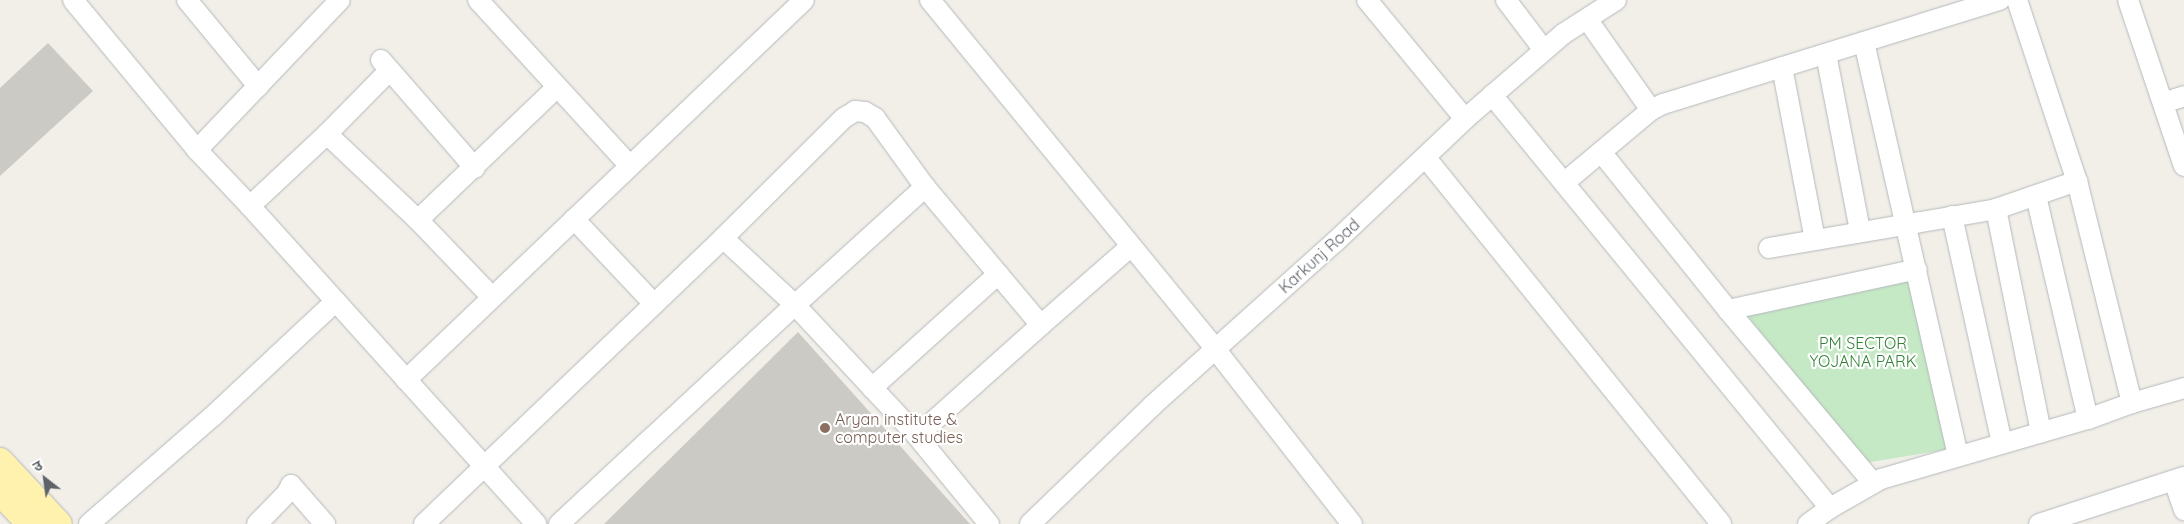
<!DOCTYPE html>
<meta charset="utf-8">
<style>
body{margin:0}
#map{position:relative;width:2184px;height:524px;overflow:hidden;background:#f1efe8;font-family:Quicksand,"Noto Sans Devanagari",sans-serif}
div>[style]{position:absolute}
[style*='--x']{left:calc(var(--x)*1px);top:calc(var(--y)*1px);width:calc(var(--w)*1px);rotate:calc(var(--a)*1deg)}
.green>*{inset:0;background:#c5e8c5}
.building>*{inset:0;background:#cccac5}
.roads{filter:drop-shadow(0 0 1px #b5b8bc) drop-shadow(0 0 1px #b5b8bc)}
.minor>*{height:20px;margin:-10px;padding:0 10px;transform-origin:10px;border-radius:10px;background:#fff}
.major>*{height:26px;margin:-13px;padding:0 13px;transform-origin:13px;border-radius:13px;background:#fff2af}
.dots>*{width:14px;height:14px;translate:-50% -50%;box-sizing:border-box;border:2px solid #fff;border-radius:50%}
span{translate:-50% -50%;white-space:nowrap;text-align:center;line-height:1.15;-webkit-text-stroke:4.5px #fff;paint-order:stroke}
.street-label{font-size:16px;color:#5f6368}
.park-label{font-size:16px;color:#348238}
.education-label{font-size:16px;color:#785e54}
.left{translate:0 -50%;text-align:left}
.north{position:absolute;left:20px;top:454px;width:50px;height:50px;-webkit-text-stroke:4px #fff;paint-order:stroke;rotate:330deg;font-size:14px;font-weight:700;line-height:20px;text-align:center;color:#5f6368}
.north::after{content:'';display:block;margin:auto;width:18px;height:22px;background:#5f6368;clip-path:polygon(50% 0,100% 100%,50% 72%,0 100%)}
</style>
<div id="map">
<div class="green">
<i style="clip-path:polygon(1916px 269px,1950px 449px,1865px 463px,1745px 313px)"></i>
</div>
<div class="building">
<i style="clip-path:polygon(48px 43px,93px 91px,0 176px,0 88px)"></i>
<i style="clip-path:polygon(798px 332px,970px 524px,604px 524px)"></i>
</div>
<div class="roads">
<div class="minor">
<i style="--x:73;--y:0;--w:195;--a:50.4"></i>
<i style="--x:197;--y:150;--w:77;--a:46.6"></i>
<i style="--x:250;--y:206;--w:428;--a:48"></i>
<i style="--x:187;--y:0;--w:112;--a:50.5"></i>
<i style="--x:478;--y:0;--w:224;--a:47.5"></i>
<i style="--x:930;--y:0;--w:452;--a:50.7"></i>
<i style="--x:1216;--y:350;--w:221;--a:52"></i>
<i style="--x:1367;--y:0;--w:154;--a:50.5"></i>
<i style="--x:1506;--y:0;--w:63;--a:52.8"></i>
<i style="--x:2017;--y:0;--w:191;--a:71.7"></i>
<i style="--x:2077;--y:181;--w:229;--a:76.1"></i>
<i style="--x:2128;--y:0;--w:175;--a:71.4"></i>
<i style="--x:1587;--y:19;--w:111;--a:54.9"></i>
<i style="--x:1864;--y:42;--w:424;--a:77.2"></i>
<i style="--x:1826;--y:54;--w:180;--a:79.1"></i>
<i style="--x:381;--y:60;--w:143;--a:49"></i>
<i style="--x:1782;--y:67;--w:176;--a:79.2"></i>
<i style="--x:1492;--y:95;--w:534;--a:50.7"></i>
<i style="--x:2163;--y:103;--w:22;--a:-18"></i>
<i style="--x:327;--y:134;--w:125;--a:43.4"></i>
<i style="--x:418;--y:220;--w:105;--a:46.2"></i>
<i style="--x:197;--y:150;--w:207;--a:-46.4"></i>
<i style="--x:1601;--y:152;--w:203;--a:51.2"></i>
<i style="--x:1728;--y:310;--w:226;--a:50"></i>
<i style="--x:1426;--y:158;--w:470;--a:51.1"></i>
<i style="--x:1565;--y:182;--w:112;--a:-39.9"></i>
<i style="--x:1651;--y:110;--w:13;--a:-27"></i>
<i style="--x:1663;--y:104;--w:353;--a:-17.2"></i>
<i style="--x:2036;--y:196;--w:229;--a:76.9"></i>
<i style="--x:250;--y:206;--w:105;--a:-43.1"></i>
<i style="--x:327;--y:134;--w:88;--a:-45.5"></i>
<i style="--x:1996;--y:209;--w:228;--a:78.6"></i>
<i style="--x:1952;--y:216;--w:233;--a:77.6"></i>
<i style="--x:574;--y:219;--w:117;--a:46.7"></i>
<i style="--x:418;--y:220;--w:191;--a:-43.7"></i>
<i style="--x:723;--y:238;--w:98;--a:42.9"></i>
<i style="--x:795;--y:305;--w:176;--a:-42.2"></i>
<i style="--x:1769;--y:248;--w:230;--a:-9.7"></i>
<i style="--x:1996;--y:209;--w:86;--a:-19.1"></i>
<i style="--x:1728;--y:310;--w:193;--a:-12.2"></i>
<i style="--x:1041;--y:325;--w:118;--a:-41.2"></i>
<i style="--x:406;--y:380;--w:550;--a:-43.67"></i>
<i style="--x:872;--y:388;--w:170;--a:-42.1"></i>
<i style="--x:2174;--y:481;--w:31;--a:71"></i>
<i style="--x:89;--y:524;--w:164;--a:-41.1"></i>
<i style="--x:213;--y:416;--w:168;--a:-43.1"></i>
<i style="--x:257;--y:524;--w:43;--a:-45.9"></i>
<i style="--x:287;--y:493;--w:9;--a:-63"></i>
<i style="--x:291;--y:485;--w:52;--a:48.9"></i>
<i style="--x:424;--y:524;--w:414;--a:-43.7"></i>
<i style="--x:723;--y:238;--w:170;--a:-44.8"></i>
<i style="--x:844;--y:118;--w:13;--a:-32"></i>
<i style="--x:855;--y:111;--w:10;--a:6"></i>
<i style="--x:865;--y:112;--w:12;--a:31"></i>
<i style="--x:875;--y:118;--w:85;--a:54.1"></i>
<i style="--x:925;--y:187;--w:180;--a:50"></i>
<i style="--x:1041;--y:325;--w:166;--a:138.2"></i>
<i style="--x:559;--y:524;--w:322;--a:-42.9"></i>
<i style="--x:795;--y:305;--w:179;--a:47"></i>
<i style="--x:917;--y:436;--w:114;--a:50.7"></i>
<i style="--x:1030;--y:524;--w:170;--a:-44"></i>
<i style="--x:1152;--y:406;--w:246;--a:-41.9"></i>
<i style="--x:1335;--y:242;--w:179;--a:-43.4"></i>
<i style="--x:1465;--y:119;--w:130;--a:-40.9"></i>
<i style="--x:1563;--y:34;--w:63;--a:-32.7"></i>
<i style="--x:1808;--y:524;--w:27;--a:-36"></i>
<i style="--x:1830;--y:508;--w:59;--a:-29.6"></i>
<i style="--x:1881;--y:479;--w:216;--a:-16.2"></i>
<i style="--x:2088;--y:419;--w:47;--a:-20"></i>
<i style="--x:2132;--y:403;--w:54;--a:-16.1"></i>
<i style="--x:2039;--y:524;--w:152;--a:-18"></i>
</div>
<div class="major">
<i style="--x:0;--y:461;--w:86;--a:46.9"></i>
<i style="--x:0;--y:492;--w:44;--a:46.8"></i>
</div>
</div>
<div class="dots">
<i style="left:825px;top:428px;background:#8d6e63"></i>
</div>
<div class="street-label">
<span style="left:1319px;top:256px;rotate:-42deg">Karkunj Road</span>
</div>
<div class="park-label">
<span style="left:1863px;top:352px">PM SECTOR<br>YOJANA PARK</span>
</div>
<div class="education-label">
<span class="left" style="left:835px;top:428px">Aryan institute &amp;<br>computer studies</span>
</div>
<div class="north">उ</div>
</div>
